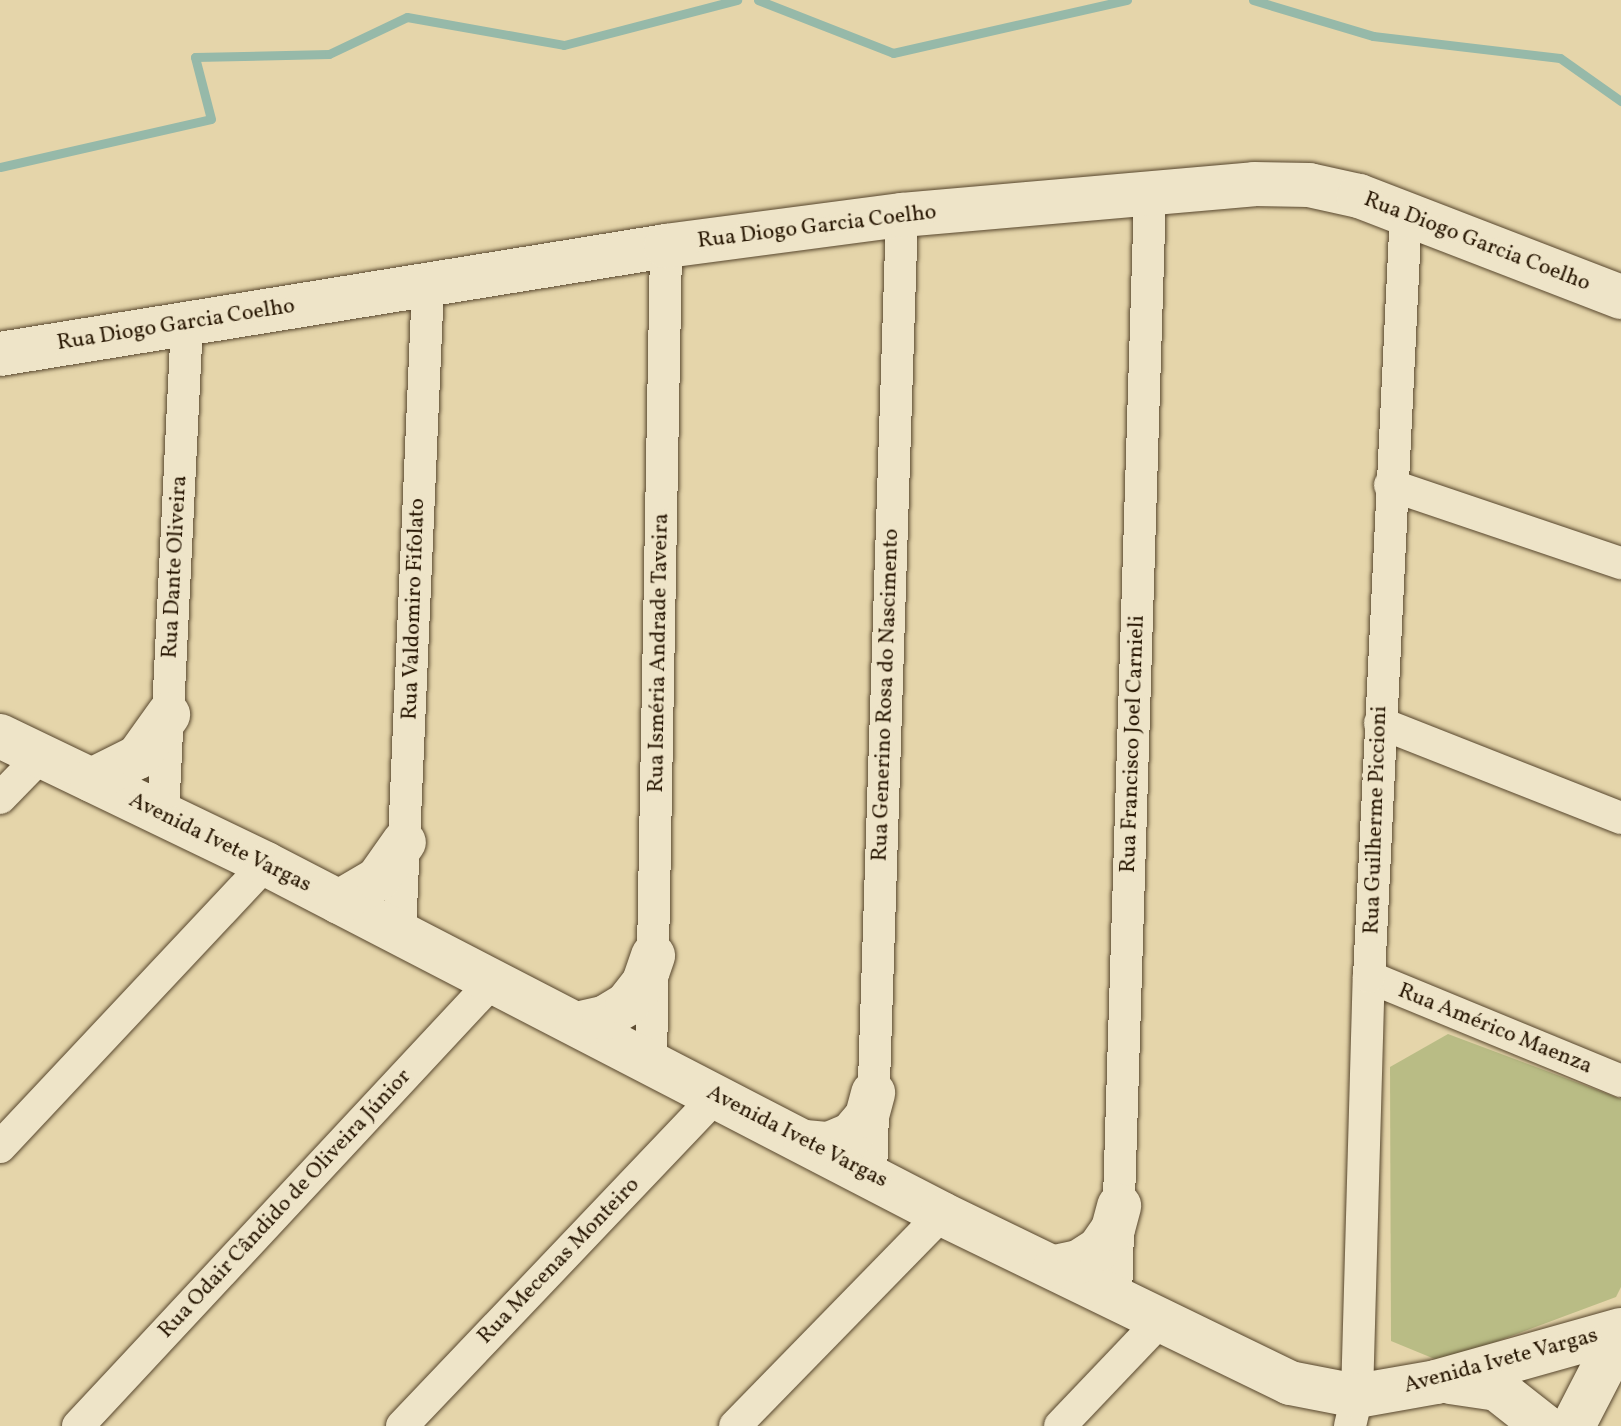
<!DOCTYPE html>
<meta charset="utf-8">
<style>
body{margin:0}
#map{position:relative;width:1621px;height:1426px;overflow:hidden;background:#e5d5aa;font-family:Vollkorn,serif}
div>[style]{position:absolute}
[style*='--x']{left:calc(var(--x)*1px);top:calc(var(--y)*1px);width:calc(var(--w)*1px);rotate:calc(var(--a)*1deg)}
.green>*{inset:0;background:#b9bc85}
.stream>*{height:9px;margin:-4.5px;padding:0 4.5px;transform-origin:4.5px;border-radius:4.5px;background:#96b9a9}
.roads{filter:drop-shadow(0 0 2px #57462d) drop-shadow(0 0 2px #57462d)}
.street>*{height:32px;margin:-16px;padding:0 16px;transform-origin:16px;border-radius:16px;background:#eee4c8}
.secondary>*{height:44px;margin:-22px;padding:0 22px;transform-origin:22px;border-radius:22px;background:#eee4c8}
span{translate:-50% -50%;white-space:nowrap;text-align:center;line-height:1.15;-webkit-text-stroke:8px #eee4c8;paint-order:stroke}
.street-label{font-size:22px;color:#281703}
</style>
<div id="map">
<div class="green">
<i style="clip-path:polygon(1448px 1034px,1621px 1099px,1621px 1287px,1616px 1297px,1442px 1362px,1391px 1341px,1390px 1067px)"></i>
</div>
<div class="stream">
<i style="--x:758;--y:0;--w:145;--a:21.4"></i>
<i style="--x:893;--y:53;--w:240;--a:-12.8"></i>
<i style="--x:1253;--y:0;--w:125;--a:16.7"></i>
<i style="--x:1373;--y:36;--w:188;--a:6.7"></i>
<i style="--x:1560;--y:58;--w:75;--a:35.2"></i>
<i style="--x:0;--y:167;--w:216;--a:-12.8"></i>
<i style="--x:211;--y:119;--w:64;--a:-104.5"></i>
<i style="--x:195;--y:57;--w:134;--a:-1.3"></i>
<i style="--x:329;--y:54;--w:86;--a:-25.4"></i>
<i style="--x:407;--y:17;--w:159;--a:10.1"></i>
<i style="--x:564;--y:45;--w:179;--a:-14.6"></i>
</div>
<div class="roads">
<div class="street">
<i style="--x:1390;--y:485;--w:244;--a:18.7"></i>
<i style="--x:1380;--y:723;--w:259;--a:21.5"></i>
<i style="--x:0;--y:798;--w:59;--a:-45.7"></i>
<i style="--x:163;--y:814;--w:494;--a:-87.2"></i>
<i style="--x:400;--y:933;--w:648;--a:-87.52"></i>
<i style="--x:1369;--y:977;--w:273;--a:22.4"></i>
<i style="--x:651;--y:1060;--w:814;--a:-88.94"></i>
<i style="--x:0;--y:1147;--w:388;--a:-46.8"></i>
<i style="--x:871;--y:1175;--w:961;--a:-88.15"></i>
<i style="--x:1116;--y:1296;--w:1104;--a:-88.23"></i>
<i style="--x:78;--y:1426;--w:607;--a:-47"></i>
<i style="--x:402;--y:1426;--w:454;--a:-46.4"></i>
<i style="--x:735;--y:1426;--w:296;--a:-45.7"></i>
<i style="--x:1060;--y:1426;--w:149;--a:-46.4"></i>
<i style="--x:1350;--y:1426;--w:31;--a:-77"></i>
<i style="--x:1357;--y:1396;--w:419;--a:-88.4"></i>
<i style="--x:1369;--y:977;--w:765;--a:-87.23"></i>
</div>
<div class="secondary">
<i style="--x:0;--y:354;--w:675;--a:-9.21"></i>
<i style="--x:666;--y:246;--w:238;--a:-7.5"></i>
<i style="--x:902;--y:215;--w:353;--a:-5"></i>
<i style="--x:1254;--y:184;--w:55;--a:1"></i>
<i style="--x:1309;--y:185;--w:51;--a:12.4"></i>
<i style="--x:1359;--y:196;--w:281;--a:21.1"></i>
<i style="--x:0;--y:736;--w:295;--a:25.7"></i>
<i style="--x:266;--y:864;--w:761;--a:27.37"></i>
<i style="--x:942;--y:1214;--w:387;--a:25.9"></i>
<i style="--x:1290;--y:1383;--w:68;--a:11"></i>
<i style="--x:1357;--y:1396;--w:80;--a:-10"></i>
<i style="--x:1436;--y:1382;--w:192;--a:-15.7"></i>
<i style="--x:92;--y:780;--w:51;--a:-26.6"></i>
<i style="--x:138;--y:757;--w:52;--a:-54.5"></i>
<i style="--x:339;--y:902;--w:45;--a:-30.5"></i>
<i style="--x:378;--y:879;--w:45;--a:-54.9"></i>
<i style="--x:577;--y:1024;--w:28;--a:-13"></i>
<i style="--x:604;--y:1018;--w:27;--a:-31"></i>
<i style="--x:627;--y:1004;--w:28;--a:-52"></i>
<i style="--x:644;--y:982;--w:28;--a:-71"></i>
<i style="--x:805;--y:1142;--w:24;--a:5"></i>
<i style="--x:829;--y:1144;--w:25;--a:-23"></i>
<i style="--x:852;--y:1134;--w:23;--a:-50"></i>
<i style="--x:867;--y:1116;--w:24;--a:-75"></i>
<i style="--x:1055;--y:1267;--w:25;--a:-12"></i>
<i style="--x:1079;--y:1262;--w:24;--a:-33"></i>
<i style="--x:1099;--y:1249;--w:24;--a:-55"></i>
<i style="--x:1113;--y:1229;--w:24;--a:-75"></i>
<i style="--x:1450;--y:1382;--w:48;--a:8.5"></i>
<i style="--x:1497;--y:1389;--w:60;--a:38.2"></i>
<i style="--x:1573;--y:1426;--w:105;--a:-62.7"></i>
</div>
</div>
<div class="street-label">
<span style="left:817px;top:227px;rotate:-7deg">Rua Diogo Garcia Coelho</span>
<span style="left:1477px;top:242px;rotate:21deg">Rua Diogo Garcia Coelho</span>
<span style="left:176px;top:325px;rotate:-9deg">Rua Diogo Garcia Coelho</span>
<span style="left:175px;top:567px;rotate:-87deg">Rua Dante Oliveira</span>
<span style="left:414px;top:609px;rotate:-88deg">Rua Valdomiro Fifolato</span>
<span style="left:659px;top:653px;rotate:-89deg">Rua Isméria Andrade Taveira</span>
<span style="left:886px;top:695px;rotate:-88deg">Rua Generino Rosa do Nascimento</span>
<span style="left:1133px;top:744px;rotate:-88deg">Rua Francisco Joel Carnieli</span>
<span style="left:1376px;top:820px;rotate:-88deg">Rua Guilherme Piccioni</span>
<span style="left:220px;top:843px;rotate:26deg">Avenida Ivete Vargas</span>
<span style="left:1495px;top:1029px;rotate:22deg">Rua Américo Maenza</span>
<span style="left:797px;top:1137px;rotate:27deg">Avenida Ivete Vargas</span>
<span style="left:285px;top:1204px;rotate:-47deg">Rua Odair Cândido de Oliveira Júnior</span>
<span style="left:559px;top:1261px;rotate:-46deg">Rua Mecenas Monteiro</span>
<span style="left:1501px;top:1361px;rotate:-15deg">Avenida Ivete Vargas</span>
</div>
</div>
